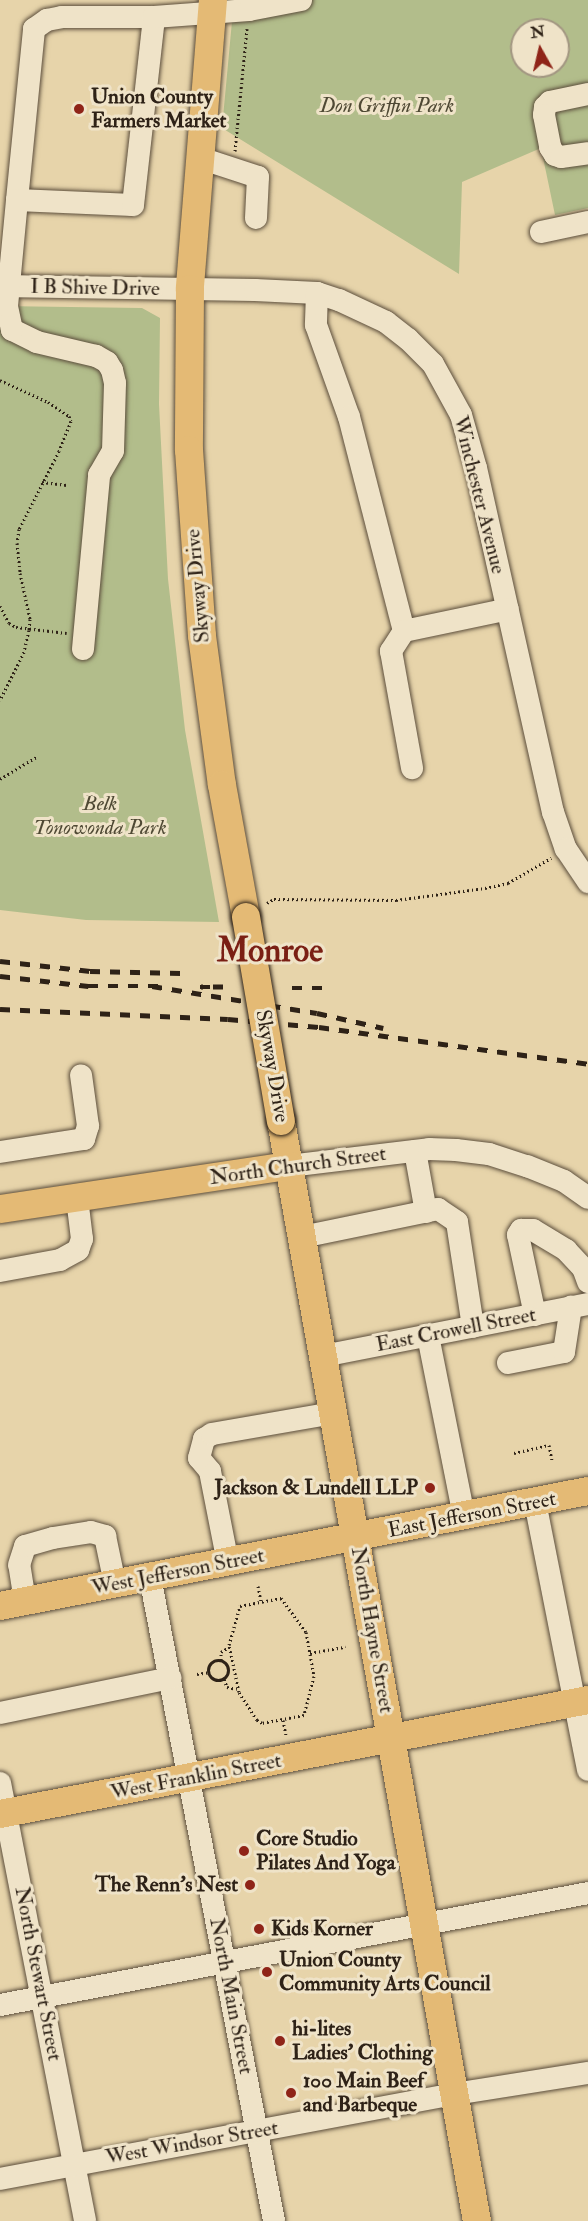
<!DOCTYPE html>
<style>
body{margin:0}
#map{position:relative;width:588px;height:2221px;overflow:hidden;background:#e7d4aa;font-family:"IM FELL Double Pica",serif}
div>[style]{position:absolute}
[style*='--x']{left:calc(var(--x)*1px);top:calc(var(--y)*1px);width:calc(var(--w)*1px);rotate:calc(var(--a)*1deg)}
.green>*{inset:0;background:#b2bd8b}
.path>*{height:3px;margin-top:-1.5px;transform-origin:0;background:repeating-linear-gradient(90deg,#2e2217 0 1.5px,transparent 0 4.5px)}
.path>.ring{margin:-1.5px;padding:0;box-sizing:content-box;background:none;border:3px solid #2e2217;border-radius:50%}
.roads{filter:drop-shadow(0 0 2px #5c4e3c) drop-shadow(0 0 2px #5c4e3c)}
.minor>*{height:22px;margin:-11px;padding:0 11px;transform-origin:11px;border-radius:11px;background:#efe3c8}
.major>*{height:28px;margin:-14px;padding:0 14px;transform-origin:14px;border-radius:14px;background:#e4ba75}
.rail>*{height:4.5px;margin-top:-2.25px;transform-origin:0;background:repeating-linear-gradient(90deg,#2e2217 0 10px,transparent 0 20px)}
.bridges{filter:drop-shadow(0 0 2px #2e2217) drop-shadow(0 0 2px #2e2217)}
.major-bridge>*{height:28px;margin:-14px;padding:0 14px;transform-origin:14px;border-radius:14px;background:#e4ba75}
.dots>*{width:16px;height:16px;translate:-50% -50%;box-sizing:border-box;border:3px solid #efe3c8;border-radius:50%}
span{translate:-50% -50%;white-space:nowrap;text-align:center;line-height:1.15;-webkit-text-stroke:6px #efe3c8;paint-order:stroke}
.poi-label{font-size:21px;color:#2e2217;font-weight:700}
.left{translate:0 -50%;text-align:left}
.right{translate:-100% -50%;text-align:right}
.park-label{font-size:21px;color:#4f4934;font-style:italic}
.street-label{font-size:21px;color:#2e2217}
.town-label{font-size:33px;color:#7a1f14;font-weight:700}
.north{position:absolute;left:510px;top:18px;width:60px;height:60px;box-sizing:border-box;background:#efe3c8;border:2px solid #a29681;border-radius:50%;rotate:352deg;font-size:16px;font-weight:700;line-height:24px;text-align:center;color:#2e2217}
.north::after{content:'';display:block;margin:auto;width:21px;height:27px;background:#8f2418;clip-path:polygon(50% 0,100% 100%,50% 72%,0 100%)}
</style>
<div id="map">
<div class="green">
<i style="clip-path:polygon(evenodd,234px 0,588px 0,588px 208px,555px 215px,541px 148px,462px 182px,459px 274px,222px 128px,234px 0,522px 30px,558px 30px,558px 66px,522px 66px,522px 30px)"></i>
<i style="clip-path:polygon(0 306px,142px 308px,160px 318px,159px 404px,168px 579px,185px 730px,219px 922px,86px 920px,0 910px)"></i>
</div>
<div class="path">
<i style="--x:235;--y:151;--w:123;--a:-84.4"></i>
<i style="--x:0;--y:380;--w:53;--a:24.6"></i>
<i style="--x:48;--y:402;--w:25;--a:34"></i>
<i style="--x:69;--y:416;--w:5;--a:68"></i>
<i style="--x:71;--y:421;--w:32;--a:112"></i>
<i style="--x:59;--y:451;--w:88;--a:117.1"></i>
<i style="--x:19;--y:529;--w:14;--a:98"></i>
<i style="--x:17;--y:543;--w:30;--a:84"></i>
<i style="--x:20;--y:573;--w:47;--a:77.7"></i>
<i style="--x:30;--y:619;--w:11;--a:95"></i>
<i style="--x:29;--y:630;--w:23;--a:103"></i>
<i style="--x:24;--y:652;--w:54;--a:116.6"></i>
<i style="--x:42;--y:482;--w:25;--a:7"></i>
<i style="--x:0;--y:606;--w:19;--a:62"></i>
<i style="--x:9;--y:623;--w:8;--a:30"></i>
<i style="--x:16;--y:627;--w:51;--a:6.7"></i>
<i style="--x:0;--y:779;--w:44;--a:-31.2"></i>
<i style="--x:267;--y:903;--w:8;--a:-30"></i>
<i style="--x:274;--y:899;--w:122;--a:0.5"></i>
<i style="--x:396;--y:900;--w:90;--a:-7.7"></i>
<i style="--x:485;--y:888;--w:24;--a:-12"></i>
<i style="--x:508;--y:883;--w:50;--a:-30.2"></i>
<i style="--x:514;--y:1453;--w:36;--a:-13"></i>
<i style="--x:549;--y:1445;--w:15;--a:79"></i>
<i style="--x:258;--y:1586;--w:15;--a:79"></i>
<i style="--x:281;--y:1598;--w:42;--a:53.7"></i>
<i style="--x:306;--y:1632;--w:45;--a:79.7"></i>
<i style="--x:314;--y:1676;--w:40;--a:104.4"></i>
<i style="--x:304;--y:1715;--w:43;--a:169.2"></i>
<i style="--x:262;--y:1723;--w:6;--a:-149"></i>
<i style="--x:257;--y:1720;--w:33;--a:-123"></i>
<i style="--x:239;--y:1692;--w:48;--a:-102"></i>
<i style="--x:229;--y:1645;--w:41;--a:-74.2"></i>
<i style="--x:240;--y:1606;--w:42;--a:-11"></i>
<i style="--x:310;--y:1653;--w:36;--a:-10"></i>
<i class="ring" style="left:208px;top:1660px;width:17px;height:17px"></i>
<i style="--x:221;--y:1660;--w:8;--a:-90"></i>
<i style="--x:221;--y:1652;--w:9;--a:-32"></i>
<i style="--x:197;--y:1674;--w:13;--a:-9"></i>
<i style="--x:224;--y:1679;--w:9;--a:69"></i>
<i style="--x:227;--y:1687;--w:10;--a:11"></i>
<i style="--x:283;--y:1720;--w:15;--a:79"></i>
</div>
<div class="roads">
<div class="minor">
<i style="--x:588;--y:94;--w:39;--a:168"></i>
<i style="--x:550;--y:102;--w:7;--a:135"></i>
<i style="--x:545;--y:107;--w:8;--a:97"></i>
<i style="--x:544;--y:115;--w:33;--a:79"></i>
<i style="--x:550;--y:147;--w:9;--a:58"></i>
<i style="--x:555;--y:155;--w:6;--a:18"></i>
<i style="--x:561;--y:157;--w:27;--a:-8"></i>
<i style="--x:200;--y:158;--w:61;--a:18.1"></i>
<i style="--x:258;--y:177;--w:41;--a:92.8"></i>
<i style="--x:17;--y:200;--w:172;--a:-84.3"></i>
<i style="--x:34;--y:29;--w:16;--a:-35"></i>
<i style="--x:47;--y:20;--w:15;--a:-11"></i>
<i style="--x:62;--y:17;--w:92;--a:0"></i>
<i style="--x:541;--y:232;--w:48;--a:-12"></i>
<i style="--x:0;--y:286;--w:255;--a:0.9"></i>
<i style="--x:255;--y:290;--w:62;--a:2.8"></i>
<i style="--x:317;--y:293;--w:23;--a:18"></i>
<i style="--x:339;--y:300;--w:52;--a:25.1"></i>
<i style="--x:386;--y:322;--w:28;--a:38"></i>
<i style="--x:408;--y:339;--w:35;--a:45"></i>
<i style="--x:433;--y:364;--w:58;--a:61.2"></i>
<i style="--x:461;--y:415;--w:55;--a:74.2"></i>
<i style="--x:476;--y:468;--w:353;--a:77.4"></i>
<i style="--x:553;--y:812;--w:39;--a:71"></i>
<i style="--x:566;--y:849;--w:40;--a:56"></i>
<i style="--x:317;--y:293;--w:32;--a:92"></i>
<i style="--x:316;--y:325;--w:98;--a:70.3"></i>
<i style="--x:349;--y:417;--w:221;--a:75.6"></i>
<i style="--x:404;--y:631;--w:106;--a:-11.9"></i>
<i style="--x:404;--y:631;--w:24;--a:123"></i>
<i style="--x:391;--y:651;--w:119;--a:79.8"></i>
<i style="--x:83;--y:649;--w:175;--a:-84.7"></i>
<i style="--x:99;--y:475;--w:28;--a:-60"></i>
<i style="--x:113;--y:451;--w:68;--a:-88.3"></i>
<i style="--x:115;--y:383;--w:13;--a:-103"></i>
<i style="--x:112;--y:370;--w:9;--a:-122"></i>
<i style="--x:107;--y:362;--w:13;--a:-151"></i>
<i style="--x:96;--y:356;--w:61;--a:-166.7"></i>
<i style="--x:37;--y:342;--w:28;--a:-154"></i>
<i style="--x:12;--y:330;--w:25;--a:-102"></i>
<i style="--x:7;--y:306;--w:106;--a:-84.6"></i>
<i style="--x:17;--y:200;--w:116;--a:2.5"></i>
<i style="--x:133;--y:205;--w:189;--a:-83.6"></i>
<i style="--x:154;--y:17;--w:95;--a:-4.2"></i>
<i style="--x:249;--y:10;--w:53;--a:-10.9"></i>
<i style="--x:415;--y:1151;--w:62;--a:79.8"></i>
<i style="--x:0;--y:1152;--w:85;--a:-8.8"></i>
<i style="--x:84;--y:1139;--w:14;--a:-73"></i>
<i style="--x:88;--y:1126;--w:51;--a:-97.8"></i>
<i style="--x:289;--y:1166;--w:141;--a:-6.9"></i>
<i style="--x:429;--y:1149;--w:27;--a:2"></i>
<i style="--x:456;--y:1150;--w:33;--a:7"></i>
<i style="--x:489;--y:1154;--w:40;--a:18"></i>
<i style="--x:527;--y:1166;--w:40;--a:22"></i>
<i style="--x:564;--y:1181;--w:29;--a:35"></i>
<i style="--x:302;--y:1237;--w:139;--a:-11.6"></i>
<i style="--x:438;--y:1209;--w:23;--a:34"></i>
<i style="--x:457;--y:1222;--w:106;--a:81.3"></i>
<i style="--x:0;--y:1271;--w:61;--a:-10.4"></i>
<i style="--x:60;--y:1260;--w:21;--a:-29"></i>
<i style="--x:78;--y:1250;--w:12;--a:-70"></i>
<i style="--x:82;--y:1239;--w:41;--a:-97"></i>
<i style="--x:535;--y:1315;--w:82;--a:-102"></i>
<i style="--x:518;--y:1235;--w:6;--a:-59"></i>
<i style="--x:521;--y:1230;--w:12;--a:0"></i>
<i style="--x:533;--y:1230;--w:39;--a:31"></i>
<i style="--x:566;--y:1250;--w:25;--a:47"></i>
<i style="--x:583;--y:1268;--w:15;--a:70"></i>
<i style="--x:428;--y:1336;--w:184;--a:78.7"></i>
<i style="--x:323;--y:1356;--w:270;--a:-11.1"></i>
<i style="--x:508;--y:1363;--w:57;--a:-11.1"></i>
<i style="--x:564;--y:1352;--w:46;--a:-81.2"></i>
<i style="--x:535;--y:1502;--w:273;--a:78.8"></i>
<i style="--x:228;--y:1563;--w:94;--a:-101.1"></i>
<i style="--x:210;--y:1471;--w:17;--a:-130"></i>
<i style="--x:199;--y:1458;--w:20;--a:-75"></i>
<i style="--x:204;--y:1439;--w:9;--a:-32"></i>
<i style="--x:212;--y:1434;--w:123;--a:-9.8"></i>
<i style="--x:150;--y:1577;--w:656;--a:79.1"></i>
<i style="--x:25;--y:1601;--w:36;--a:-99"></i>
<i style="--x:19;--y:1565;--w:20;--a:-72"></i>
<i style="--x:25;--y:1546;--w:29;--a:-16"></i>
<i style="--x:53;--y:1538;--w:38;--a:-9"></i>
<i style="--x:91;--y:1532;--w:15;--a:16"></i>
<i style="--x:105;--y:1536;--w:49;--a:78.2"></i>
<i style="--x:0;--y:1713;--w:174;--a:-11.6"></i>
<i style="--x:0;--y:1783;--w:446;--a:79"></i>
<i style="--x:0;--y:2005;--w:599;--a:-10.78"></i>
<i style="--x:0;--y:2179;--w:463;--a:-10.6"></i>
<i style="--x:455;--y:2094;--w:135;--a:-9"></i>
</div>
<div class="major">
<i style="--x:213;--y:0;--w:290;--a:94.6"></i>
<i style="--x:190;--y:289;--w:161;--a:90.4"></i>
<i style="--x:189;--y:450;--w:186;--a:86"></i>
<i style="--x:202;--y:636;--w:150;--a:82.4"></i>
<i style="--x:222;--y:785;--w:134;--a:79.7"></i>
<i style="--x:281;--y:1121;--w:1117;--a:79.9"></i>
<i style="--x:0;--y:1209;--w:292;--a:-8.5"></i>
<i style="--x:0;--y:1606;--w:599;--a:-11.07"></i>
<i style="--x:0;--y:1814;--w:599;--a:-10.97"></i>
</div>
</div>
<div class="rail">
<i style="--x:0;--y:961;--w:91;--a:6.3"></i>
<i style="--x:90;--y:971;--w:91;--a:1.3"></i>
<i style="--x:0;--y:976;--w:89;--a:6.5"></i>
<i style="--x:88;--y:986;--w:70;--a:0"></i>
<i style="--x:152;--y:986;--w:167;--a:9.3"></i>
<i style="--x:317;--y:1013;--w:68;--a:12.8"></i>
<i style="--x:200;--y:987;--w:23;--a:0"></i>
<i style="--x:223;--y:987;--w:22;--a:180"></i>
<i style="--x:292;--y:988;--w:32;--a:0"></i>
<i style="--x:0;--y:1009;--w:228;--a:2.5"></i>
<i style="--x:228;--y:1019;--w:91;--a:5"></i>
<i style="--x:319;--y:1027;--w:272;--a:7.8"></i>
</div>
<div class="bridges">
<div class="major-bridge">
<i style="--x:246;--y:917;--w:207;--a:80.3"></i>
</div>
</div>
<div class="dots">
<i style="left:79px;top:109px;background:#8f2418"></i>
<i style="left:430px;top:1488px;background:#8f2418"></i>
<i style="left:244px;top:1851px;background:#8f2418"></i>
<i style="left:250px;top:1885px;background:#8f2418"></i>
<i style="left:259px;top:1929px;background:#8f2418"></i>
<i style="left:267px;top:1972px;background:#8f2418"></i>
<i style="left:280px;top:2041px;background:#8f2418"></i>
<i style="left:291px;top:2093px;background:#8f2418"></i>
</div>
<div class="poi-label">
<span class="left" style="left:91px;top:109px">Union County<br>Farmers Market</span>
<span class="right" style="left:418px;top:1488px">Jackson &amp; Lundell LLP</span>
<span class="left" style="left:256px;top:1851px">Core Studio<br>Pilates And Yoga</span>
<span class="right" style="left:238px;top:1885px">The Renn's Nest</span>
<span class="left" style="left:271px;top:1929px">Kids Korner</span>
<span class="left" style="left:279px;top:1972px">Union County<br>Community Arts Council</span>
<span class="left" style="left:292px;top:2041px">hi-lites<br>Ladies' Clothing</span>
<span class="left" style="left:303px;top:2093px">100 Main Beef<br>and Barbeque</span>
</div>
<div class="park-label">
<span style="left:387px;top:106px">Don Griffin Park</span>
<span style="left:100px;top:816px">Belk<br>Tonowonda Park</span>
</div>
<div class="street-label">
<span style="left:95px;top:288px;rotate:1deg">I B Shive Drive</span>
<span style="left:479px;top:495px;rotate:76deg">Winchester Avenue</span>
<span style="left:198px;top:586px;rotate:-95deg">Skyway Drive</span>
<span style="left:272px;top:1066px;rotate:80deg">Skyway Drive</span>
<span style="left:298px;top:1166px;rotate:-8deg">North Church Street</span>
<span style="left:456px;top:1330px;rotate:-11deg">East Crowell Street</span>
<span style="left:472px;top:1515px;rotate:-11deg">East Jefferson Street</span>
<span style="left:178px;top:1572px;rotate:-11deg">West Jefferson Street</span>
<span style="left:372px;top:1630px;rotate:80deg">North Hayne Street</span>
<span style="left:196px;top:1777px;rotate:-11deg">West Franklin Street</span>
<span style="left:38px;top:1974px;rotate:79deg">North Stewart Street</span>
<span style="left:231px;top:1996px;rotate:79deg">North Main Street</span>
<span style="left:192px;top:2143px;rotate:-10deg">West Windsor Street</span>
</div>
<div class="town-label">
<span style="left:270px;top:951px">Monroe</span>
</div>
<div class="north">N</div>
</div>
